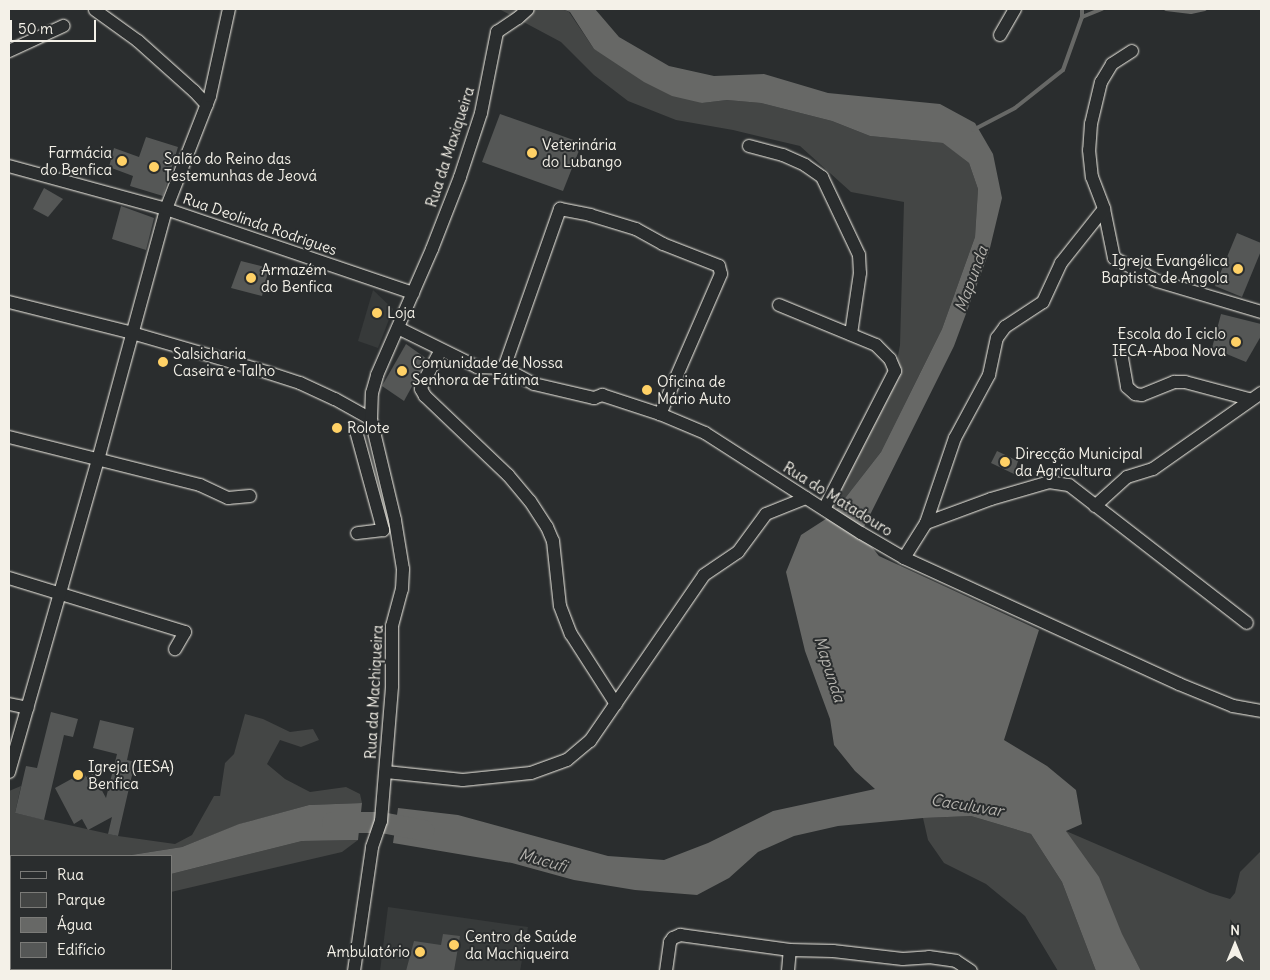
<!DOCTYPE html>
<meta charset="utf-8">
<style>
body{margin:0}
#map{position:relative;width:1270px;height:980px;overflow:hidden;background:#2a2d2e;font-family:Delius,sans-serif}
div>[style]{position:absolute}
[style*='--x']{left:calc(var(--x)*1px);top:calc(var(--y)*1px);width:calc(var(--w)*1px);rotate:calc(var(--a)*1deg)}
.built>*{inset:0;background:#373a3a}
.green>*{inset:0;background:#444645}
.water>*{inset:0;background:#676866}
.stream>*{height:4px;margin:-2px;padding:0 2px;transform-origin:2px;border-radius:2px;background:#676866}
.river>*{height:21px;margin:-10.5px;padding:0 10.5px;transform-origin:10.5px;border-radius:10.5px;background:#676866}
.building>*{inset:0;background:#555756}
.roads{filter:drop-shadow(0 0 1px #f4f1e8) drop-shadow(0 0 1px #f4f1e8)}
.minor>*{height:12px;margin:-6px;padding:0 6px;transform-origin:6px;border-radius:6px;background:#2a2d2e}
.dots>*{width:14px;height:14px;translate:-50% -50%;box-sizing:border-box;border:2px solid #2a2d2e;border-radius:50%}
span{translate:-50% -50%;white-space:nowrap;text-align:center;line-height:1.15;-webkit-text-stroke:4px #2a2d2e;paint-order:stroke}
.poi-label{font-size:15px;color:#f4f1e8}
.left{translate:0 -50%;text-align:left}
.right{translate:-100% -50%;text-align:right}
.street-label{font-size:15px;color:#f4f1e8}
.water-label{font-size:16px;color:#b5b3ae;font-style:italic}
.frame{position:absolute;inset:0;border:10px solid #f4f1e8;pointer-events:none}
.legend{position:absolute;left:10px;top:855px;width:162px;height:115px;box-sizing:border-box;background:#2a2d2e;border:1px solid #7b7b78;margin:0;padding:6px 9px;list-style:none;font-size:15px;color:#f4f1e8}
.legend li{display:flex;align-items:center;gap:10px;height:25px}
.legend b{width:25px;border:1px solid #7b7b78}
.north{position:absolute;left:1210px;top:920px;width:50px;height:50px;-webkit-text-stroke:4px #2a2d2e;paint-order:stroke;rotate:0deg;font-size:14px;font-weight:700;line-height:20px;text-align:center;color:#f4f1e8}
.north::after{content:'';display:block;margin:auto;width:18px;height:22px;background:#f4f1e8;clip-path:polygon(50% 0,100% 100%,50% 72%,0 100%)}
.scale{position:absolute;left:10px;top:20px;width:86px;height:22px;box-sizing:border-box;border:2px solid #f4f1e8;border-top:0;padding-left:6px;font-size:15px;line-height:18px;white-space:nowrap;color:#f4f1e8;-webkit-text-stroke:4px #2a2d2e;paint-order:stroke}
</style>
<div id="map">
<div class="built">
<i style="clip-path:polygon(373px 290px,393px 309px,378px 348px,358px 341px)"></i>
<i style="clip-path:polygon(388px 907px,528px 927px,520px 971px,380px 971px)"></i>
</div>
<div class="green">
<i style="clip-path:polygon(499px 9px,562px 9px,569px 12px,594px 49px,702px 103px,727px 100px,761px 103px,832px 121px,870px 136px,944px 143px,969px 163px,978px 189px,975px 237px,942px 329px,881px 452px,832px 515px,824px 509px,895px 371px,900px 345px,904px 202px,851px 192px,800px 146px,733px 130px,676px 120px,628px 101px,594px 75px,561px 42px)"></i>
<i style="clip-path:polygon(245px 714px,263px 719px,290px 732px,313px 729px,319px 740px,301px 747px,280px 740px,267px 764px,285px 779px,310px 792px,346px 787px,360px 794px,362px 803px,309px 805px,240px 824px,182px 847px,125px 856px,11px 856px,11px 861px,9px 861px,9px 791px,21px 786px,15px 813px,118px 836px,175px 844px,192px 835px,214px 796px,220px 796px,225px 763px,234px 754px)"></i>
<i style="clip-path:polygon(971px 816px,1031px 834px,1062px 882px,1096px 971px,1058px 971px,1025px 916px,986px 884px,944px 863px,928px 840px,923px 818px)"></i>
<i style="clip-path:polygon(1066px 831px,1210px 893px,1230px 899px,1235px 893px,1240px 872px,1261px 851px,1261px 971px,1141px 971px)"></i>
<i style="clip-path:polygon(358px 840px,342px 852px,171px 892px,171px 874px,302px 841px)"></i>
</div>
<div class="water">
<i style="clip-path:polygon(562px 9px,595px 9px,619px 37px,669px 66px,714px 76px,764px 74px,828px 93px,940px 104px,975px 123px,993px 154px,1002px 198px,989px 252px,954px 346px,861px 533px,879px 556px,1039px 630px,1004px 740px,1047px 766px,1076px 790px,1082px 824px,1066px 831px,1099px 877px,1122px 934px,1141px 971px,1096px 971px,1062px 882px,1031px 834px,971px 816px,923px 818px,838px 826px,794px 836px,758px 852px,729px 878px,697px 895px,635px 890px,574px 880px,512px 863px,393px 843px,398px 808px,458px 815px,608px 856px,664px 860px,708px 843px,773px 811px,875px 789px,855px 771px,834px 745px,830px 719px,805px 651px,786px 572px,801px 535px,832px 515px,881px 452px,942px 329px,975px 237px,978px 189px,969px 163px,943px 143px,870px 136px,832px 121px,761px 103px,727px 100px,702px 103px,672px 96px,644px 82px,594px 49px,570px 12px)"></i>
<i style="clip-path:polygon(362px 803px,358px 840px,302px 841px,171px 874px,171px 856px,125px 856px,182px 847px,239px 824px,309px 805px)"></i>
</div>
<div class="stream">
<i style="--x:1166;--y:9;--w:25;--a:7"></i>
<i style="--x:1191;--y:12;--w:14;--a:-12"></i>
<i style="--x:1082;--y:17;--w:22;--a:-22"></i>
<i style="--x:973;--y:130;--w:47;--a:-27.6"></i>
<i style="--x:1015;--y:108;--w:61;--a:-38.4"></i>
<i style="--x:1063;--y:70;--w:56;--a:-70.3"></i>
<i style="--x:1082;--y:17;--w:8;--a:-90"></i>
</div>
<div class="river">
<i style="--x:332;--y:822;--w:49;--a:0"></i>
<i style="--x:381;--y:822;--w:43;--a:10.8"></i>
</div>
<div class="building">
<i style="clip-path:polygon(500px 114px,582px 143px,563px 191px,482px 162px)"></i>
<i style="clip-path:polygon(146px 137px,178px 147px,163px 196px,130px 186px,133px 176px,109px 167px,114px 148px,139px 157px)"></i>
<i style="clip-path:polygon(44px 188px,63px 199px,48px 217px,33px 209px)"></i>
<i style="clip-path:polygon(121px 206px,154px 218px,146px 250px,112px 239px)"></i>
<i style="clip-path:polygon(1237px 233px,1261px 243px,1261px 251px,1242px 297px,1215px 286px)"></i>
<i style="clip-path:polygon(241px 261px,269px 268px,262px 296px,231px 288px)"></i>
<i style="clip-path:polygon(1221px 314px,1261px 324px,1261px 336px,1246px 362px,1212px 348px)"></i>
<i style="clip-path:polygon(406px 344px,427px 359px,404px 401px,382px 386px)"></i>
<i style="clip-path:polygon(997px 451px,1018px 461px,1014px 474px,991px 463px)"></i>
<i style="clip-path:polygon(51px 712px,78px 719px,73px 737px,64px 735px,44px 820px,15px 813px,26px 766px,37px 768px)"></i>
<i style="clip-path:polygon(100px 720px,134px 728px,127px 760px,135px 762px,118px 836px,108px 834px,112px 817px,88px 830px,82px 819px,74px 824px,55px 788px,84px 772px,86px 777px,93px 774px,106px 798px,117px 754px,93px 748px)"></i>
<i style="clip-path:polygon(443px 934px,460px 936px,454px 971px,406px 971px,414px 941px,441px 945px)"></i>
</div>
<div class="roads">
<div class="minor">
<i style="--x:95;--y:10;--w:53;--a:35.8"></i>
<i style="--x:138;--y:41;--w:75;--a:41.8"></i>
<i style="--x:194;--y:91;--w:19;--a:47"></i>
<i style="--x:1000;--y:35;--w:30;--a:-60"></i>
<i style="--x:9;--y:51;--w:60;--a:-24.8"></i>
<i style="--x:1132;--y:51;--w:24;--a:147"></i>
<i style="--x:1112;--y:64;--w:21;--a:121"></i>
<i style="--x:1101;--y:82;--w:43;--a:103.4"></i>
<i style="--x:1091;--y:124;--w:26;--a:94"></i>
<i style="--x:1089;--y:150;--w:27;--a:84"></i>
<i style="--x:1092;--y:177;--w:34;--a:69"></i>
<i style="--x:1104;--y:209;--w:50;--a:78.5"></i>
<i style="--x:1114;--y:258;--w:49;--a:28.1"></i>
<i style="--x:1157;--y:281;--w:109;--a:16.6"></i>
<i style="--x:749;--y:146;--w:35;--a:15"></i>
<i style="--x:783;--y:155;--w:24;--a:24"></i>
<i style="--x:805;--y:165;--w:21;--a:35"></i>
<i style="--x:822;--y:177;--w:86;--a:64.6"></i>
<i style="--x:859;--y:255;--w:18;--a:87"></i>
<i style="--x:860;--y:273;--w:62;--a:98.4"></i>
<i style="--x:9;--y:166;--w:163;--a:15.3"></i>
<i style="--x:166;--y:209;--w:261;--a:18.8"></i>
<i style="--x:9;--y:302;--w:127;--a:14.1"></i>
<i style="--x:132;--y:333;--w:140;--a:16.2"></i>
<i style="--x:266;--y:372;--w:36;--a:18"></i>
<i style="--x:300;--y:383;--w:38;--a:25"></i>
<i style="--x:335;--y:399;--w:41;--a:29.1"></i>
<i style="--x:779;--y:305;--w:105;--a:22.4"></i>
<i style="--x:876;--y:345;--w:20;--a:45"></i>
<i style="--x:890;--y:359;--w:13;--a:67"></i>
<i style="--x:895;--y:371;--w:155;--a:117.2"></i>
<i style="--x:398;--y:328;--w:88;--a:26.3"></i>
<i style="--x:477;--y:367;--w:27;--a:2"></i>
<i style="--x:504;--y:368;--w:34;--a:28"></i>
<i style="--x:534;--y:384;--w:62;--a:13.1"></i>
<i style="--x:594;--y:398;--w:9;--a:-21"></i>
<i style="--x:602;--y:395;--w:61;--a:18.1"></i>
<i style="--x:660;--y:414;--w:49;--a:22.9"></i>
<i style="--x:705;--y:433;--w:185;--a:32.7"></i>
<i style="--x:861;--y:533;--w:50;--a:30.2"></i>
<i style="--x:904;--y:558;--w:302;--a:24.6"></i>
<i style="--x:1179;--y:684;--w:58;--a:22.2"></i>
<i style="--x:1233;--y:706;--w:28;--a:10"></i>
<i style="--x:441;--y:350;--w:37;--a:119"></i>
<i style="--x:423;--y:382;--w:7;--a:106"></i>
<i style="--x:421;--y:389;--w:8;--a:60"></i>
<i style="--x:425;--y:396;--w:115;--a:43.6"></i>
<i style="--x:508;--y:475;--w:34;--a:50"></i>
<i style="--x:530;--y:501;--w:31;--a:57"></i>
<i style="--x:547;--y:527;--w:15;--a:67"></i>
<i style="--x:553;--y:541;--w:65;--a:83.9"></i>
<i style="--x:560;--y:606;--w:30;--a:69"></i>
<i style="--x:571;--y:634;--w:83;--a:57.3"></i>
<i style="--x:1122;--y:358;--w:29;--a:80"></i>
<i style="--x:1127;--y:387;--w:11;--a:41"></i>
<i style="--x:1135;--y:394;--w:7;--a:8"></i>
<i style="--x:1142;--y:395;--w:35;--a:-22"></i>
<i style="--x:1174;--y:382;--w:11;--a:0"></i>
<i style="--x:1185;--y:382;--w:66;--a:14.9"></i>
<i style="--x:504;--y:368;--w:169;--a:-70.6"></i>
<i style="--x:560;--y:209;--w:31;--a:11"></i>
<i style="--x:590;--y:215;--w:48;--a:16.9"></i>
<i style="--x:636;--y:229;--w:31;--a:29"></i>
<i style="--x:663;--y:244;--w:60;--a:21.4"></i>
<i style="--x:719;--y:266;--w:8;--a:76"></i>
<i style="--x:721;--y:274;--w:153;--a:113.5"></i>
<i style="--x:356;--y:431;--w:103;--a:74.7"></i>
<i style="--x:383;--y:530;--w:26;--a:173"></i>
<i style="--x:9;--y:437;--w:197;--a:14.1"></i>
<i style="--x:200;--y:485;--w:31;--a:25"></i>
<i style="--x:228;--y:498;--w:22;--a:-5"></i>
<i style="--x:1095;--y:506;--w:43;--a:-42.2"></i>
<i style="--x:1127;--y:477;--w:27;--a:-17"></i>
<i style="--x:1153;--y:469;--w:132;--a:-35.1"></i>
<i style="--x:926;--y:523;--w:69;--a:-20.3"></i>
<i style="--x:991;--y:499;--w:60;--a:-16.3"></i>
<i style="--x:1049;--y:482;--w:20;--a:9"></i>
<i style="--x:1069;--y:485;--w:225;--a:37.8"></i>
<i style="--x:904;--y:558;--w:41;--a:-57.8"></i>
<i style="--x:926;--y:523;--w:90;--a:-71.2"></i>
<i style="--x:955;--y:438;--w:72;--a:-61.6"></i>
<i style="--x:989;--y:375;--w:38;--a:-78"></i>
<i style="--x:997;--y:338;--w:14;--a:-54"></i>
<i style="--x:1005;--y:327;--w:45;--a:-33.3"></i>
<i style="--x:1043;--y:302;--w:43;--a:-65.2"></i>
<i style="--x:1061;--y:263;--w:69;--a:-51.5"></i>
<i style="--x:9;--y:578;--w:184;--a:17.1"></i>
<i style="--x:185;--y:632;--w:20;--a:120"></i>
<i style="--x:9;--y:704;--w:19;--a:12"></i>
<i style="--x:9;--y:772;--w:324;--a:-74.1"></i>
<i style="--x:98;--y:460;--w:260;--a:-74.8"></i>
<i style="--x:166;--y:209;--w:121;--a:-68.7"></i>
<i style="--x:210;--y:96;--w:89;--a:-77.7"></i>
<i style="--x:386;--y:772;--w:77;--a:5.9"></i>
<i style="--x:463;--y:780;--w:68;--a:-5.9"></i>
<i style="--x:531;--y:773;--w:38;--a:-20"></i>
<i style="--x:567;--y:760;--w:30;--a:-40"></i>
<i style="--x:590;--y:741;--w:201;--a:-55.5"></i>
<i style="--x:704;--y:575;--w:41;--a:-34.1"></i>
<i style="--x:738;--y:552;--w:47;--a:-53.6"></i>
<i style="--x:766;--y:514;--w:43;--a:-21.8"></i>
<i style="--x:354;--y:971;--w:125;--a:-81.7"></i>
<i style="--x:372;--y:847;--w:28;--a:-71"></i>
<i style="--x:381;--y:821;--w:135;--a:-85.3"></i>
<i style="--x:392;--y:686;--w:60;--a:-90"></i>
<i style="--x:392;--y:626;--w:38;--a:-75"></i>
<i style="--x:402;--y:589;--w:20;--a:-87"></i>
<i style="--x:403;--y:569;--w:50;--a:-99.3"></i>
<i style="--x:395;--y:520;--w:104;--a:-103.4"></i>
<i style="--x:371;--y:419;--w:26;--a:-88"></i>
<i style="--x:372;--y:393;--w:19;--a:-74"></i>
<i style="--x:377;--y:375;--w:137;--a:-66.4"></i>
<i style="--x:432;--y:249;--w:77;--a:-68.7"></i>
<i style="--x:460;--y:177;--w:67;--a:-71.8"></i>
<i style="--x:481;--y:113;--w:83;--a:-78.8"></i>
<i style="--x:497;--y:32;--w:25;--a:-34"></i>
<i style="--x:518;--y:18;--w:13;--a:-42"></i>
<i style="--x:666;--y:971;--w:29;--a:-82"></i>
<i style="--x:670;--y:942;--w:5;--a:-53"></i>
<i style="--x:673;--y:938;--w:8;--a:-23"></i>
<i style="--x:680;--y:935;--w:111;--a:7.8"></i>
<i style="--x:790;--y:950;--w:43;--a:1.3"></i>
<i style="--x:833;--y:951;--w:70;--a:6.5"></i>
<i style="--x:903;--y:959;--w:26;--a:-4"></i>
<i style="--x:929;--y:957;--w:27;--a:8"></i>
<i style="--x:956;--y:961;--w:18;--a:34"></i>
<i style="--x:788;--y:971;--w:21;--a:-85"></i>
</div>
</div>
<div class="dots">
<i style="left:532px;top:153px;background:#ffd166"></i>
<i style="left:122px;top:161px;background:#ffd166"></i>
<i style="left:154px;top:167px;background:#ffd166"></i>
<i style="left:1238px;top:269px;background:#ffd166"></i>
<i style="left:251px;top:278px;background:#ffd166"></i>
<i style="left:377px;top:313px;background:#ffd166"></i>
<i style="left:1236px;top:342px;background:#ffd166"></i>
<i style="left:163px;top:362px;background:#ffd166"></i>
<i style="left:402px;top:371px;background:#ffd166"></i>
<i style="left:647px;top:390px;background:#ffd166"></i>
<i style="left:337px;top:428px;background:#ffd166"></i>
<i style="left:1005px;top:462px;background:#ffd166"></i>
<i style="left:78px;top:775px;background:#ffd166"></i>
<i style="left:454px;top:945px;background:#ffd166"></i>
<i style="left:420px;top:952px;background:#ffd166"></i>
</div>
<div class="poi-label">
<span class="left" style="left:542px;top:153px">Veterinária<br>do Lubango</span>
<span class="right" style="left:112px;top:161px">Farmácia<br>do Benfica</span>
<span class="left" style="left:164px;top:167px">Salão do Reino das<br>Testemunhas de Jeová</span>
<span class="right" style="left:1228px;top:269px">Igreja Evangélica<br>Baptista de Angola</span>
<span class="left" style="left:261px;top:278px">Armazém<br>do Benfica</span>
<span class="left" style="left:387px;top:313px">Loja</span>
<span class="right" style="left:1226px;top:342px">Escola do I ciclo<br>IECA-Aboa Nova</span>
<span class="left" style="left:173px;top:362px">Salsicharia<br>Caseira e Talho</span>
<span class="left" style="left:412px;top:371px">Comunidade de Nossa<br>Senhora de Fátima</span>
<span class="left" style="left:657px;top:390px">Oficina de<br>Mário Auto</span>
<span class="left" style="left:347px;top:428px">Rolote</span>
<span class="left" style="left:1015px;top:462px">Direcção Municipal<br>da Agricultura</span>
<span class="left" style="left:88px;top:775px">Igreja (IESA)<br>Benfica</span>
<span class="left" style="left:465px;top:945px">Centro de Saúde<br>da Machiqueira</span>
<span class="right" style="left:410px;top:952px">Ambulatório</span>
</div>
<div class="street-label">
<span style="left:450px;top:147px;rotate:-72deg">Rua da Maxiqueira</span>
<span style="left:260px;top:224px;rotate:19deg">Rua Deolinda Rodrigues</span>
<span style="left:838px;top:499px;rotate:32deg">Rua do Matadouro</span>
<span style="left:374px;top:692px;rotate:-87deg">Rua da Machiqueira</span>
</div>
<div class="water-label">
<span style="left:971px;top:279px;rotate:-70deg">Mapunda</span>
<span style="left:830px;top:669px;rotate:72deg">Mapunda</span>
<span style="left:967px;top:805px;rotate:9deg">Caculuvar</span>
<span style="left:543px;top:860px;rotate:16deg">Mucufi</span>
</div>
<div class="frame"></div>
<ul class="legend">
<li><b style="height:6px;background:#2a2d2e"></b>Rua</li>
<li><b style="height:14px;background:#444645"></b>Parque</li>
<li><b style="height:14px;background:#676866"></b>Água</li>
<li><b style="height:14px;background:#555756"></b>Edifício</li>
</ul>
<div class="north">N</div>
<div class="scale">50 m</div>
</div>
